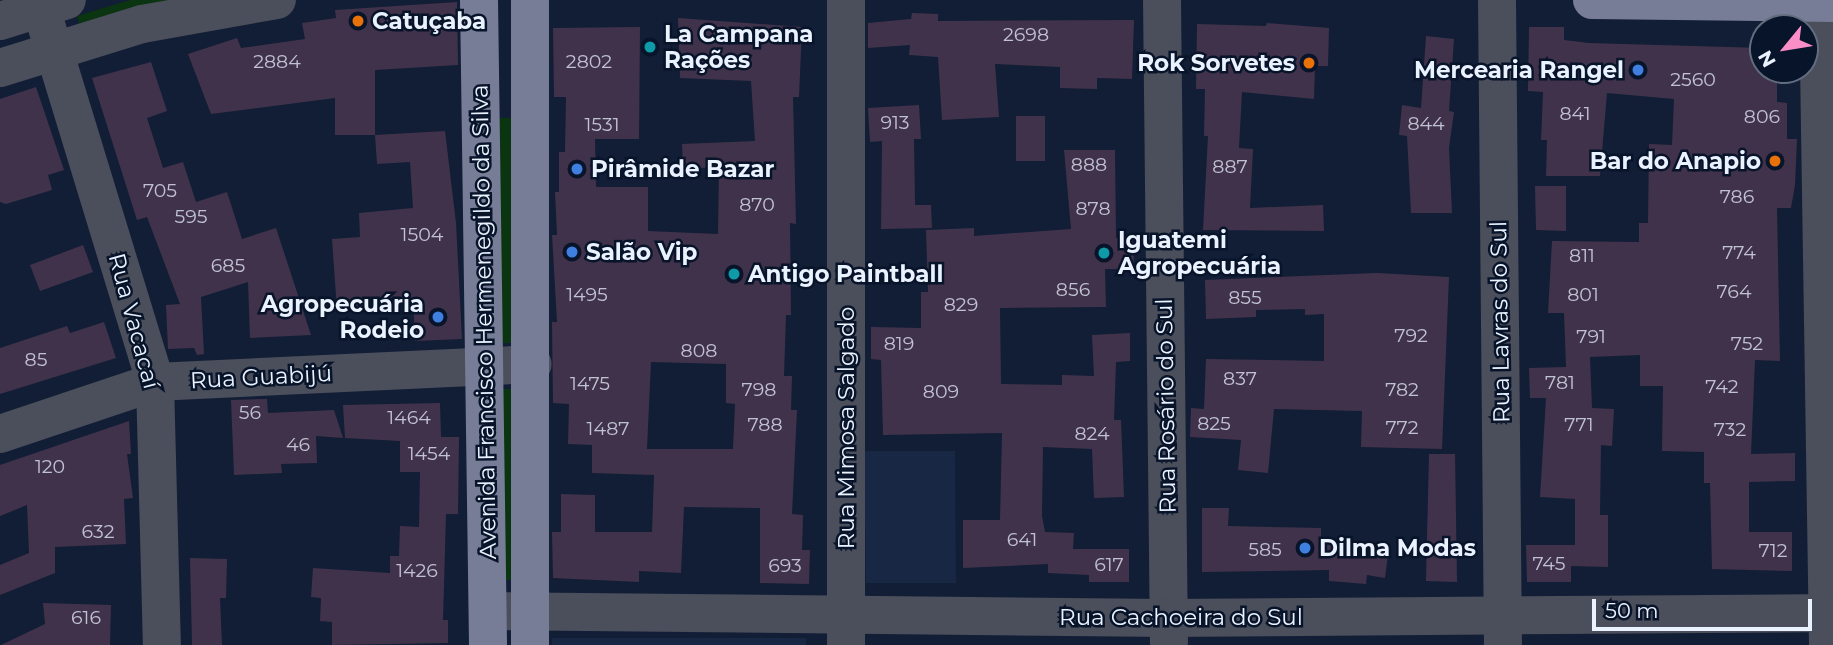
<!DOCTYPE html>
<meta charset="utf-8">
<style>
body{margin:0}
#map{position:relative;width:1833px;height:645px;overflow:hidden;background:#111e35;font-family:Montserrat,sans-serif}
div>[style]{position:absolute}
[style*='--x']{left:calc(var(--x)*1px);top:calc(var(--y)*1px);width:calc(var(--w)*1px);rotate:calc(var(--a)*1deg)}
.built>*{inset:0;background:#172744}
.green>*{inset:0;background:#0b3411}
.building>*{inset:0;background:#41324b}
.minor>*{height:38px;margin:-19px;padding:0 19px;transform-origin:19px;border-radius:19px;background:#4b4e5b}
.major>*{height:38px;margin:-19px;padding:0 19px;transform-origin:19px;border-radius:19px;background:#777d97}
.dots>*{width:19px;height:19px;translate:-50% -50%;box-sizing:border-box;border:4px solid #08142a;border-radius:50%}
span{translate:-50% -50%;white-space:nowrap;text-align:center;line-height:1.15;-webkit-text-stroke:5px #08142a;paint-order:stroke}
.number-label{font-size:19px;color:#c0c2d2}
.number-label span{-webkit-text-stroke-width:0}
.poi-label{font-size:23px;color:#eaf2ff;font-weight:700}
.left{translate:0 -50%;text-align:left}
.right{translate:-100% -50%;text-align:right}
.street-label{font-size:23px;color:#eaf2ff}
.north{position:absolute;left:1749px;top:14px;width:70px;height:70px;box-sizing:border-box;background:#08142a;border:2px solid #626d7f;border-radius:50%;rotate:240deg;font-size:19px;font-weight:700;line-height:28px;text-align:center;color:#eaf2ff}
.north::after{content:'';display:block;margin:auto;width:24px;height:32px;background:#fa8fc7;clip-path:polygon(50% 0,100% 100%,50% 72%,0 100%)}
.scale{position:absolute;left:1592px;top:599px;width:220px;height:32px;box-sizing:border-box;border:4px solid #eaf2ff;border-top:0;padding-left:9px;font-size:21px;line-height:24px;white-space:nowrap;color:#eaf2ff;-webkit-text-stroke:5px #08142a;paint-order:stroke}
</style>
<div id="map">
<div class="built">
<i style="clip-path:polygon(864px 451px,955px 451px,956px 583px,866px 583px)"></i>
<i style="clip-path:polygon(552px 638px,806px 638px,806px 645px,552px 645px)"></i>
</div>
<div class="green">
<i style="clip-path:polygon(130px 0,218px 0,81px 31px,77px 16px)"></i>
<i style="clip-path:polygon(494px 118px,511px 118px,512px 343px,494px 343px)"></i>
<i style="clip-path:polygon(494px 389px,511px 389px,512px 580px,494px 580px)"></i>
</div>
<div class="building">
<i style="clip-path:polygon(457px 2px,458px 65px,375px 70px,375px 135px,445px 131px,456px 223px,462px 339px,415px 341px,413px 298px,363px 297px,364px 308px,337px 310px,332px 239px,360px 237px,359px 213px,413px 208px,410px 162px,377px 164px,375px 135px,335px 135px,335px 98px,211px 114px,188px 54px,237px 38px,241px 48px,305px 39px,302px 23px,336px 18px,335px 10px)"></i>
<i style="clip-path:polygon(912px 13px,938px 14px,938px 21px,1134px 20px,1132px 79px,1097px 78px,1097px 89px,1060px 88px,1060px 67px,995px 64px,999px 117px,942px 120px,938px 57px,909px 55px,910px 45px,868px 48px,868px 23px,911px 19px)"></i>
<i style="clip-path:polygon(evenodd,678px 18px,802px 27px,799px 97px,793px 97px,796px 224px,790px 223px,791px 315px,786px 315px,784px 376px,792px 376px,791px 410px,797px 410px,792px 514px,803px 515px,802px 550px,810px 550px,809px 584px,760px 583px,760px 508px,684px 507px,681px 573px,639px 571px,639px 582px,553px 578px,552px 532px,561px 532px,561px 494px,595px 495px,595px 532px,652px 532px,654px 475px,592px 473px,592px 445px,568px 444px,569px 404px,553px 403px,552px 322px,557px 322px,552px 235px,557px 235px,555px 192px,559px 192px,559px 152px,565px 152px,566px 97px,554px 97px,553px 28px,640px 27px,639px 139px,595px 139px,596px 187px,648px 187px,648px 231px,718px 234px,719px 167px,683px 169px,682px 144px,755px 141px,751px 81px,680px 78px,678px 18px,651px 362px,726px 364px,726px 403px,735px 404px,733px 449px,647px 449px,651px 362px)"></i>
<i style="clip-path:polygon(1267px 23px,1329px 28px,1328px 66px,1315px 66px,1314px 99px,1242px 92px,1239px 148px,1253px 149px,1250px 208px,1323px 205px,1324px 231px,1203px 230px,1208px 136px,1204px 136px,1205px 89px,1196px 89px,1197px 24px,1266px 26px)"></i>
<i style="clip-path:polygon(1529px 27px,1564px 27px,1564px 40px,1589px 43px,1763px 48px,1763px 70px,1777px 70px,1777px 102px,1787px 103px,1787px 139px,1797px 139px,1795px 185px,1791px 208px,1777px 208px,1780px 361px,1755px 360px,1751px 454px,1795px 453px,1795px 481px,1749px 482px,1749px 532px,1792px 532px,1792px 571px,1712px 569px,1710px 483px,1704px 483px,1704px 452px,1662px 451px,1663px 386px,1640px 386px,1640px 355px,1590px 357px,1592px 408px,1614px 409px,1612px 446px,1601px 445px,1600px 515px,1608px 515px,1608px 567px,1571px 566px,1571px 582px,1527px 582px,1526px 545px,1575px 545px,1575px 499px,1540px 497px,1546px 398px,1530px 398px,1529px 368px,1566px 367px,1564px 313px,1548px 313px,1552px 241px,1639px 242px,1639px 223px,1648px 223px,1649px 144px,1672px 145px,1674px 99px,1607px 93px,1600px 176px,1546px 176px,1547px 140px,1541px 140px,1543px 92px,1528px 91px)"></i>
<i style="clip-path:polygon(1426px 36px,1454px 39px,1449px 111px,1454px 112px,1449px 148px,1452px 213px,1411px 213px,1407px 136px,1399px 135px,1402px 105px,1421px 108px)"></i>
<i style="clip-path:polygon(151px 62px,167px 111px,147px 118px,163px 168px,183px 162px,196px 202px,227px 192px,242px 239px,276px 228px,311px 335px,250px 338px,248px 282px,201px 297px,204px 354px,197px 355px,194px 348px,168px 349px,166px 305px,180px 304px,147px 217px,137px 220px,92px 78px)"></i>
<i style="clip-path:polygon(36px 87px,64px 170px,48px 175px,52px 190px,6px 204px,0 202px,0 99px)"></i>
<i style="clip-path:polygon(919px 105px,921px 139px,914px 139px,915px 205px,931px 205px,932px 228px,881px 229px,882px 141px,870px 142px,868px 108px)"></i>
<i style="clip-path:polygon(1016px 116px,1045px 116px,1045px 161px,1016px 161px)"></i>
<i style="clip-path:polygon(1064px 150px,1115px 150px,1116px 238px,1133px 238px,1134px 269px,1105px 269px,1106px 307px,1000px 308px,1001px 384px,1062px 385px,1062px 375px,1094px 376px,1092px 335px,1130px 333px,1130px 361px,1116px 362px,1114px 420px,1121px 420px,1124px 497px,1094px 498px,1092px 449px,1043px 447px,1042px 516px,1045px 532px,1074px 533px,1073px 549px,1129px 549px,1129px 582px,1089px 582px,1089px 575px,1048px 573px,1048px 564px,963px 568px,963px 520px,1000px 520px,1002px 433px,883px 435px,881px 360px,871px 359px,871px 327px,921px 328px,921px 292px,928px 292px,926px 230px,974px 228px,974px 236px,1071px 229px)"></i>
<i style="clip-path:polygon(1535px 186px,1566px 186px,1566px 231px,1536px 230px)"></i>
<i style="clip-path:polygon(83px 245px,93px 272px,40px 291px,30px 265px)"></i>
<i style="clip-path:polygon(1377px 273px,1449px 277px,1442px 449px,1361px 447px,1362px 411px,1274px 409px,1268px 473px,1238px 470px,1241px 440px,1190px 437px,1191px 408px,1204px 409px,1206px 359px,1324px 361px,1324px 314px,1305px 315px,1305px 309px,1256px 310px,1256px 317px,1206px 319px,1205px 280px)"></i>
<i style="clip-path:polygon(104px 322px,116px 358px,0 394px,0 348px,67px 326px,70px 333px)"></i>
<i style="clip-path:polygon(267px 399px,268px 413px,334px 410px,343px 438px,316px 436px,317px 463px,281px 464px,282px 473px,234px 475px,231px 400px)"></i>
<i style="clip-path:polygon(440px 403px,441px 437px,459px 437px,458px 514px,446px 514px,443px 620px,448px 620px,448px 643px,332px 645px,332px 622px,320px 621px,321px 598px,311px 597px,313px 568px,390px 573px,390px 556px,399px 556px,400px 526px,419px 527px,420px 472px,400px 472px,400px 441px,345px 438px,343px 405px)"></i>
<i style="clip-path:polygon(129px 421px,131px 454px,127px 454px,133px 498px,124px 499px,126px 544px,55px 547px,55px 573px,0 595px,0 565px,29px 553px,27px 505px,0 516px,0 465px)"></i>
<i style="clip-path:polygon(1429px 454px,1455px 454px,1457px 582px,1426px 581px)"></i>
<i style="clip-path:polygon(1202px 508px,1229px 508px,1228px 526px,1321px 528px,1321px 541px,1389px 547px,1385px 578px,1367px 575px,1366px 584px,1329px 581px,1329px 570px,1202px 572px)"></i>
<i style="clip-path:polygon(190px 558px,227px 559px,226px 598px,220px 598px,222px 645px,192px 645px)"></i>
<i style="clip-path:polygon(43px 603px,111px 605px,110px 645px,1px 645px,45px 624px)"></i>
</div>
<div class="minor">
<i style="--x:1162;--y:0;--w:642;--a:89.38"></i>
<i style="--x:1497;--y:0;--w:645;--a:89.47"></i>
<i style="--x:1818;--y:0;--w:645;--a:89.11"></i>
<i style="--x:41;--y:8;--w:391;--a:73"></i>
<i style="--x:155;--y:382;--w:263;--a:88.5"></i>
<i style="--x:0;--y:21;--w:70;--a:-17.4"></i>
<i style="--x:0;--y:68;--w:149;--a:-17.2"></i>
<i style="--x:142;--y:24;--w:137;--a:-10.1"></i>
<i style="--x:0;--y:434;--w:163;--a:-18.5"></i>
<i style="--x:155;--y:382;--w:378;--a:-2.7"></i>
<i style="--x:488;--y:611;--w:680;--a:0.59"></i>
<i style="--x:1168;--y:618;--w:665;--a:-0.43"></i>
<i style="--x:846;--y:645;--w:645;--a:-90"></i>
</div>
<div class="major">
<i style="--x:479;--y:0;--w:645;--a:89.2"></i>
<i style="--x:1592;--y:0;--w:241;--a:0.7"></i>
<i style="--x:530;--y:645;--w:645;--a:-90"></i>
</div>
<div class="dots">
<i style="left:358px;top:21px;background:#e8710a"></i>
<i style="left:650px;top:47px;background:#0f9aa8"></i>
<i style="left:1309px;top:63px;background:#e8710a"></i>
<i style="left:1638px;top:70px;background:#3f7fe0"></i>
<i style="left:1775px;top:161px;background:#e8710a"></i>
<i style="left:577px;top:169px;background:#3f7fe0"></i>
<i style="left:572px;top:252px;background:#3f7fe0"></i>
<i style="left:1104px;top:253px;background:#0f9aa8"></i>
<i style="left:734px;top:274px;background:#0f9aa8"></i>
<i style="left:438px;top:317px;background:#3f7fe0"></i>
<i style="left:1305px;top:548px;background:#3f7fe0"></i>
</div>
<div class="number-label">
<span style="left:1026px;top:35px">2698</span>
<span style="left:277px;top:62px">2884</span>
<span style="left:589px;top:62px">2802</span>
<span style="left:1693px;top:80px">2560</span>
<span style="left:1575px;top:114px">841</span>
<span style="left:1762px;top:117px">806</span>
<span style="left:895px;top:123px">913</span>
<span style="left:1426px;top:124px">844</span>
<span style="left:602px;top:125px">1531</span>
<span style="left:1089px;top:165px">888</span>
<span style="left:1230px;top:167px">887</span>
<span style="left:160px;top:191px">705</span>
<span style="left:1737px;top:197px">786</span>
<span style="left:757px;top:205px">870</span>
<span style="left:1093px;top:209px">878</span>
<span style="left:191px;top:217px">595</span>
<span style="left:422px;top:235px">1504</span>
<span style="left:1739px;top:253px">774</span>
<span style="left:1582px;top:256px">811</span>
<span style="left:228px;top:266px">685</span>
<span style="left:1073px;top:290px">856</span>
<span style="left:1734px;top:292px">764</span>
<span style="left:587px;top:295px">1495</span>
<span style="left:1583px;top:295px">801</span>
<span style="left:1245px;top:298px">855</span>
<span style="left:961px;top:305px">829</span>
<span style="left:1411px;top:336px">792</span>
<span style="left:1591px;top:337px">791</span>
<span style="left:899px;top:344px">819</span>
<span style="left:1747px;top:344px">752</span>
<span style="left:699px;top:351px">808</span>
<span style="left:36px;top:360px">85</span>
<span style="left:1240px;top:379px">837</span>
<span style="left:1560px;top:383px">781</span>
<span style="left:590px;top:384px">1475</span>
<span style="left:1722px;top:387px">742</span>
<span style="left:759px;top:390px">798</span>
<span style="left:1402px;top:390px">782</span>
<span style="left:941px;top:392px">809</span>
<span style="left:250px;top:413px">56</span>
<span style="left:409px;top:418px">1464</span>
<span style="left:1214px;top:424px">825</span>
<span style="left:765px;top:425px">788</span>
<span style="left:1579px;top:425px">771</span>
<span style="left:1402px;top:428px">772</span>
<span style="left:608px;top:429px">1487</span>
<span style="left:1730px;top:430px">732</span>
<span style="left:1092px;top:434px">824</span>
<span style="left:298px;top:445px">46</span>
<span style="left:429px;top:454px">1454</span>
<span style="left:50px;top:467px">120</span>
<span style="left:98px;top:532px">632</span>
<span style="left:1022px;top:540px">641</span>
<span style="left:1265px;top:550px">585</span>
<span style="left:1773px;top:551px">712</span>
<span style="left:1549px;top:564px">745</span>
<span style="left:1109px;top:565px">617</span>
<span style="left:785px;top:566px">693</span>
<span style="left:417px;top:571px">1426</span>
<span style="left:86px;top:618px">616</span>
</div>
<div class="poi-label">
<span class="left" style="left:372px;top:21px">Catuçaba</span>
<span class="left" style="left:664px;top:47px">La Campana<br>Rações</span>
<span class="right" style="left:1295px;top:63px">Rok Sorvetes</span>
<span class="right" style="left:1624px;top:70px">Mercearia Rangel</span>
<span class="right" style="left:1761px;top:161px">Bar do Anapio</span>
<span class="left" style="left:591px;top:169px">Pirâmide Bazar</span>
<span class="left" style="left:1118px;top:253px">Iguatemi<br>Agropecuária</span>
<span class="left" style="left:586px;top:252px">Salão Vip</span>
<span class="left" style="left:748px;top:274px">Antigo Paintball</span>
<span class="right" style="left:424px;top:317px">Agropecuária<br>Rodeio</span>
<span class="left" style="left:1319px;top:548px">Dilma Modas</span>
</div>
<div class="street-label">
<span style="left:134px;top:321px;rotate:75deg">Rua Vacacaí</span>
<span style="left:484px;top:322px;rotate:-91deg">Avenida Francisco Hermenegildo da Silva</span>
<span style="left:1500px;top:322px;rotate:-91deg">Rua Lavras do Sul</span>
<span style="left:261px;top:377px;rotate:-3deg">Rua Guabijú</span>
<span style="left:1166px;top:406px;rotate:-91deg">Rua Rosário do Sul</span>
<span style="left:846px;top:428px;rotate:-90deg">Rua Mimosa Salgado</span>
<span style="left:1181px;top:617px">Rua Cachoeira do Sul</span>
</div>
<div class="north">N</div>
<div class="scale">50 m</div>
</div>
